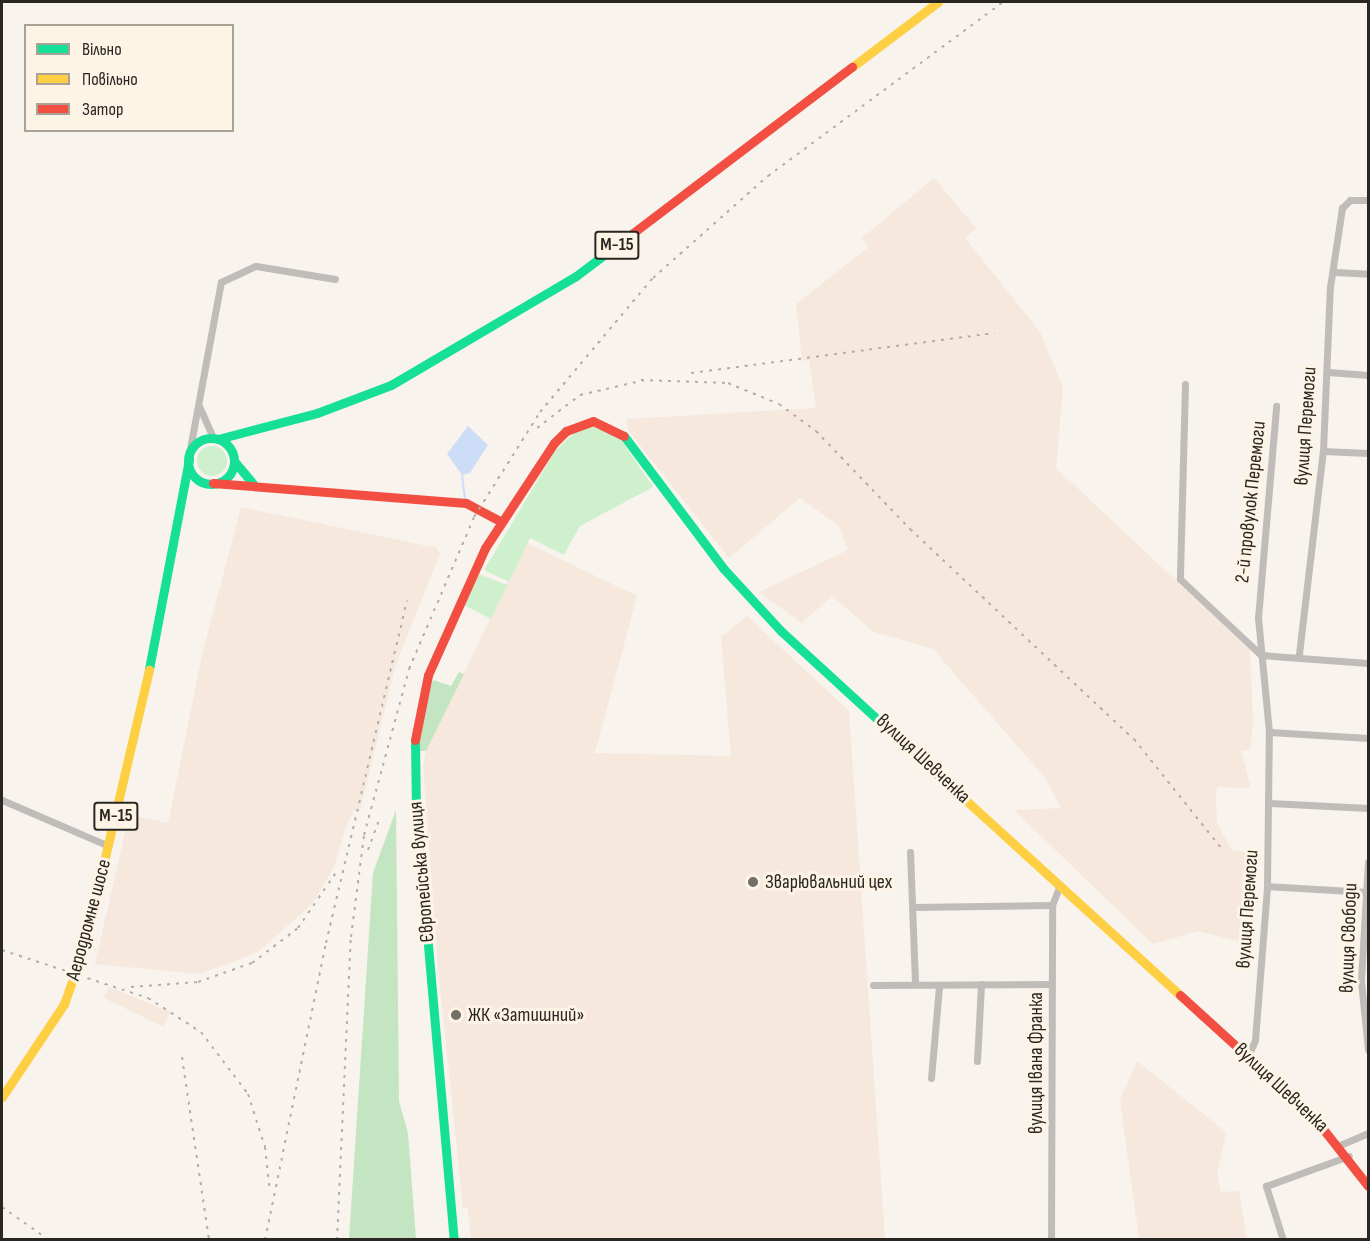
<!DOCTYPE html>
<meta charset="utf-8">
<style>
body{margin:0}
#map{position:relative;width:1370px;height:1241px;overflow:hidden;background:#f8f3ec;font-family:"Sofia Sans Condensed",sans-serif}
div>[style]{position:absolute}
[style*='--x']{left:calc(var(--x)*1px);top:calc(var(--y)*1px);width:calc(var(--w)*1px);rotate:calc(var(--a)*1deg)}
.industrial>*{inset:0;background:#f6e8dd}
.green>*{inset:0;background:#cff0cd}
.round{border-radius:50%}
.forest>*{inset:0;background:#c4e5c2}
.water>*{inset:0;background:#ceddf7}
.stream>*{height:2px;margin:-1px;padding:0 1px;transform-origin:1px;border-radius:1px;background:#ceddf7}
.street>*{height:7px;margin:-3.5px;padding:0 3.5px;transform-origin:3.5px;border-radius:3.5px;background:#bfbcba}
.fast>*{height:9px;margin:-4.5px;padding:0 4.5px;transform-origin:4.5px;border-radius:4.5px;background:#16e098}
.fast>.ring{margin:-4.5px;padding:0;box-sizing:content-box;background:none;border:9px solid #16e098;border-radius:50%}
.slow>*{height:9px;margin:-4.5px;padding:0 4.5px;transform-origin:4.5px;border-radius:4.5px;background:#ffcf43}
.jam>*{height:9px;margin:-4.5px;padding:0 4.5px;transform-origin:4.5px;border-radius:4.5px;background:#f24e42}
.rail>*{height:2px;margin-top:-1px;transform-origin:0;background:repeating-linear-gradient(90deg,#b1aeab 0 3px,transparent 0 9px)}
.dots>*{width:16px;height:16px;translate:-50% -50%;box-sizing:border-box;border:3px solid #fef4e6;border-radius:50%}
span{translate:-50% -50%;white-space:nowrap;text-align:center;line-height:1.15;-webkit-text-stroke:6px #fef4e6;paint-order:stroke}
.shield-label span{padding:2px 4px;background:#fef4e6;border:2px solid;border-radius:4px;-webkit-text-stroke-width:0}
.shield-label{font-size:18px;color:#2a2621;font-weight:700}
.street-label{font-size:20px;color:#2a2621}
.poi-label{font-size:20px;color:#2a2621}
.left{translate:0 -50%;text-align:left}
.frame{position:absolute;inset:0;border:3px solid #2a2621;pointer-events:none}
.legend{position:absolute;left:24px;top:24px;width:210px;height:108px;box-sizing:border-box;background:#fef4e6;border:2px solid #a9a297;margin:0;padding:8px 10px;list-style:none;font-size:18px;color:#2a2621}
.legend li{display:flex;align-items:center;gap:12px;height:30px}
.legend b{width:30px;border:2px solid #a9a297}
</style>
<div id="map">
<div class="industrial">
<i style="clip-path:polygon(934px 178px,976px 228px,965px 238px,1040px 332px,1063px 387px,1056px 468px,1250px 650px,1253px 722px,1250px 750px,1241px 750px,1251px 788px,1217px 787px,1216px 799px,1217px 824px,1232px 850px,1254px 854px,1250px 944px,1198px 931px,1153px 944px,1014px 810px,1061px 808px,1046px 779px,933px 649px,874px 632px,832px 596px,802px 623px,759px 592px,848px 550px,839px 526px,800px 498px,729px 558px,628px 430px,627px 419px,816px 408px,809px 360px,802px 361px,796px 304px,869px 247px,862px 238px)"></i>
<i style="clip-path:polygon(241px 507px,437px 548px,440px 554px,396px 664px,360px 811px,354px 810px,346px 826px,334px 867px,312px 904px,258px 952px,200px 974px,95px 964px,129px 815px,168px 823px,202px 655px)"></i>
<i style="clip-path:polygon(527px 543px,637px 596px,595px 753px,731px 756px,721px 637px,747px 616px,849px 711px,885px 1239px,471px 1239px,468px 1208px,463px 1208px,438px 966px,423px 767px,426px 751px)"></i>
<i style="clip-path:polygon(109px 987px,170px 1012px,164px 1027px,104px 998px)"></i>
<i style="clip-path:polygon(1137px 1061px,1226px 1132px,1217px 1174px,1221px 1192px,1239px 1191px,1247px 1239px,1139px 1239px,1120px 1100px)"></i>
</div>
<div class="green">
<i style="clip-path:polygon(596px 425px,619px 437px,653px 487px,580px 526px,564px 555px,530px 538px,509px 582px,484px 570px,555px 451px,576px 431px)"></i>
<i class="round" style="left:197px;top:446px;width:30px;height:30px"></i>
<i style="clip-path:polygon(479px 574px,507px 585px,491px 619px,464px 605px)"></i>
</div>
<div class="forest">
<i style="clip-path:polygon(459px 672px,464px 674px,426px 751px,420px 751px,420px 722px,433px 680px,451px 686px)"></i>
<i style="clip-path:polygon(396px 810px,399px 1101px,408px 1133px,416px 1239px,349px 1239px,373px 873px)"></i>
</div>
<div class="water">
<i style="clip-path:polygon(468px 426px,488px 445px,470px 473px,462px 475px,447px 454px)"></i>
</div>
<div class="stream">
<i style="--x:462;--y:475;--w:25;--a:83"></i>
</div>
<div class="street">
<i style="--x:1335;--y:272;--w:33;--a:3"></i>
<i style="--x:1328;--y:372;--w:40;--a:4.3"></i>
<i style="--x:1185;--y:384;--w:195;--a:91.5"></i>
<i style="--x:1180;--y:579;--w:111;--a:43.2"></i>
<i style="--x:199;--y:406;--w:35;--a:66"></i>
<i style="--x:1323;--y:451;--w:45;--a:2.5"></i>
<i style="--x:189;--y:454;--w:175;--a:-79.5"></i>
<i style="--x:221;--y:282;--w:38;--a:-25"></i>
<i style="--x:256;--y:266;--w:80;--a:9.3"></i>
<i style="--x:1299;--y:654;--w:204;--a:-83.3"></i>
<i style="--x:1323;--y:451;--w:164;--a:-87.6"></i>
<i style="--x:1330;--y:287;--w:80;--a:-81.4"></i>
<i style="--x:1342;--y:208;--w:11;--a:-45"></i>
<i style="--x:1350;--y:200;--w:18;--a:0"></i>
<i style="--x:1261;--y:655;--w:107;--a:4.3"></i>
<i style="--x:1269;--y:732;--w:99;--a:3.5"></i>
<i style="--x:2;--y:800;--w:116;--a:23.3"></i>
<i style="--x:1270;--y:803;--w:98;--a:2.9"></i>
<i style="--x:910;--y:852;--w:132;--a:87.8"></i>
<i style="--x:1368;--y:862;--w:119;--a:93.4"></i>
<i style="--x:1361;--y:981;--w:69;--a:84.2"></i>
<i style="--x:1267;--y:886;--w:101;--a:3.4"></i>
<i style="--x:914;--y:907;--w:138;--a:-0.8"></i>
<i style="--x:873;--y:985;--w:178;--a:-0.3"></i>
<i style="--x:1248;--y:1056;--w:17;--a:-66"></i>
<i style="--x:1255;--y:1040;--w:154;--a:-85.5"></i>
<i style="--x:1267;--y:886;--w:154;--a:-89.3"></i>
<i style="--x:1269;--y:732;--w:115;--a:-95.5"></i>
<i style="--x:1258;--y:618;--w:213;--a:-85.1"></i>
<i style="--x:977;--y:1061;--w:77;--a:-87"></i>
<i style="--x:931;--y:1078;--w:92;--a:-85"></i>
<i style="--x:1340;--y:1145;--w:30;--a:-23"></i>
<i style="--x:1051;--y:1240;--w:335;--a:-89.8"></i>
<i style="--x:1052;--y:905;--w:18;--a:-68"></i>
<i style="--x:1283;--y:1240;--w:57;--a:-107.5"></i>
<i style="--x:1266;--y:1186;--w:88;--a:-19.9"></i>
</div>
<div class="fast">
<i style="--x:624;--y:436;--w:165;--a:53.1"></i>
<i style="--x:723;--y:568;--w:86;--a:47.4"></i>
<i style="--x:781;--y:631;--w:226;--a:42.5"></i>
<i class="ring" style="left:188px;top:438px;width:37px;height:37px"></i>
<i style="--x:218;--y:439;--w:102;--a:-14.7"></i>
<i style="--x:317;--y:413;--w:79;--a:-20.7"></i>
<i style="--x:391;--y:385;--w:215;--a:-30.5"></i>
<i style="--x:576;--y:276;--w:71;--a:-37"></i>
<i style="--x:234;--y:461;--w:33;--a:50"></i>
<i style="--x:149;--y:669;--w:214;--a:-79.2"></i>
<i style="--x:415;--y:740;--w:68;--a:89.2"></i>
<i style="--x:416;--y:808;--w:434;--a:85"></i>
</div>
<div class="slow">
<i style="--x:852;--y:67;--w:108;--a:-37.1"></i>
<i style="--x:948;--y:784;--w:314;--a:42.3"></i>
<i style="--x:2;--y:1097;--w:112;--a:-56.3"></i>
<i style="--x:64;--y:1004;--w:60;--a:-70.7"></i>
<i style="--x:84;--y:947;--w:285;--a:-76.8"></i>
</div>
<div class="jam">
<i style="--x:633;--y:233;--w:275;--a:-37.2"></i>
<i style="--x:213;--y:483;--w:254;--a:4.5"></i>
<i style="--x:466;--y:503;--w:40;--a:28"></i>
<i style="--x:415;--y:740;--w:66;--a:-78.7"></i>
<i style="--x:428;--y:675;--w:139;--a:-65.8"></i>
<i style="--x:485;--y:548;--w:126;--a:-56.7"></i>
<i style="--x:554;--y:443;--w:17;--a:-45"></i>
<i style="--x:566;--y:431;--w:29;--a:-20"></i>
<i style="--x:593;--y:421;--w:34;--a:26"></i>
<i style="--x:1180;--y:995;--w:178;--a:42.3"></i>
<i style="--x:1312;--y:1115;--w:90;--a:51.7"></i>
</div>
<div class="rail">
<i style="--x:691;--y:373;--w:306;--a:-7.5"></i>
<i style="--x:641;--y:380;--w:87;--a:2"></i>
<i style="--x:728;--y:383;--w:55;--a:22.4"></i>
<i style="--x:779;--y:404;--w:46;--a:36.1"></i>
<i style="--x:816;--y:431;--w:136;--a:46.2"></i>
<i style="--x:910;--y:529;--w:307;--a:43.2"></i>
<i style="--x:1134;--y:739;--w:139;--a:51.4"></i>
<i style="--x:537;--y:428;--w:54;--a:-37.5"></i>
<i style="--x:580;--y:395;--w:71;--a:-13.1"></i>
<i style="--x:368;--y:850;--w:33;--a:-70"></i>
<i style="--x:2;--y:950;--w:154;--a:18.2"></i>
<i style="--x:148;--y:998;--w:63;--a:32.7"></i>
<i style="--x:201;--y:1032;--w:78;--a:52.8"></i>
<i style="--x:248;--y:1094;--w:56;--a:72.2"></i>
<i style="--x:265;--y:1147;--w:45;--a:83.7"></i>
<i style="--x:131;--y:987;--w:67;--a:-4.3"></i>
<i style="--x:198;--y:982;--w:57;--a:-19.4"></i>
<i style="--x:252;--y:963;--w:58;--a:-37.3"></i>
<i style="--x:298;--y:928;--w:69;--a:-55.6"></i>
<i style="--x:182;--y:1057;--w:185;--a:81.6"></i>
<i style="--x:2;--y:1207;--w:57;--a:35.1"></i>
<i style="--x:265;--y:1240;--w:303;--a:-78.4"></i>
<i style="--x:326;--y:943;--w:352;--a:-76.7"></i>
<i style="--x:337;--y:1240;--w:303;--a:-87.4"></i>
<i style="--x:351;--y:937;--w:103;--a:-82.7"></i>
<i style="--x:364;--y:835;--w:172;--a:-74.8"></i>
<i style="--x:409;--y:669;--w:165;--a:-66.8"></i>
<i style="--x:474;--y:517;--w:124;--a:-57.8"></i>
<i style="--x:540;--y:412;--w:175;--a:-49.9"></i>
<i style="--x:653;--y:278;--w:154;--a:-41.6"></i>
<i style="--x:768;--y:176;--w:292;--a:-36.5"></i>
</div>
<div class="dots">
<i style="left:753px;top:882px;background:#726e68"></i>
<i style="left:456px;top:1015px;background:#726e68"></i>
</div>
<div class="shield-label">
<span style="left:617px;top:245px">М-15</span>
<span style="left:116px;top:816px">М-15</span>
</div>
<div class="street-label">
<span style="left:1306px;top:426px;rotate:-86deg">вулиця Перемоги</span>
<span style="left:1251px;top:502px;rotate:-84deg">2-й провулок Перемоги</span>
<span style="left:923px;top:759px;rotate:43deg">вулиця Шевченка</span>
<span style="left:422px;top:872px;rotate:-95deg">Європейська вулиця</span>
<span style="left:1248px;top:909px;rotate:-86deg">вулиця Перемоги</span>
<span style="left:89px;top:920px;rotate:-75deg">Аеродромне шосе</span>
<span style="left:1349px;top:938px;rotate:-88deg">вулиця Свободи</span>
<span style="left:1036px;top:1063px;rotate:-90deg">вулиця Івана Франка</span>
<span style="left:1281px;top:1088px;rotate:43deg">вулиця Шевченка</span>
</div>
<div class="poi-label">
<span class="left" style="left:765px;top:882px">Зварювальний цех</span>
<span class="left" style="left:468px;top:1015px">ЖК «Затишний»</span>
</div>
<div class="frame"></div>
<ul class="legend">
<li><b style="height:8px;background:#16e098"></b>Вільно</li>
<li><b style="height:8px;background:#ffcf43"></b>Повільно</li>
<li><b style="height:8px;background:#f24e42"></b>Затор</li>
</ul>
</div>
